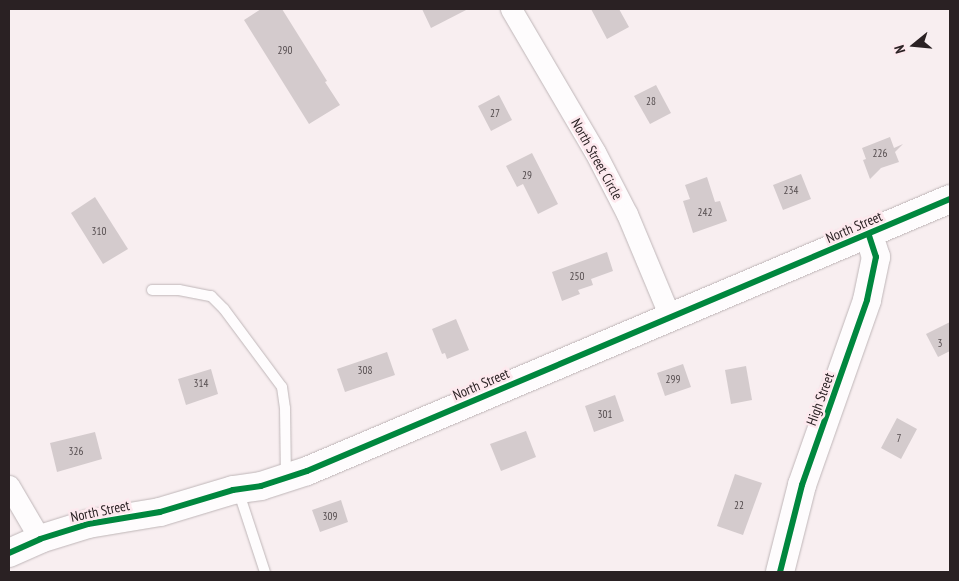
<!DOCTYPE html>
<style>
body{margin:0}
#map{position:relative;width:959px;height:581px;overflow:hidden;background:#f8eef0;font-family:"PT Sans Narrow",sans-serif}
div>[style]{position:absolute}
[style*='--x']{left:calc(var(--x)*1px);top:calc(var(--y)*1px);width:calc(var(--w)*1px);rotate:calc(var(--a)*1deg)}
.building>*{inset:0;background:#d4cbcd}
.roads{filter:drop-shadow(0 0 1px #bfb6b8) drop-shadow(0 0 1px #bfb6b8)}
.lane>*{height:10px;margin:-5px;padding:0 5px;transform-origin:5px;border-radius:5px;background:#fefcfd}
.street>*{height:21px;margin:-10.5px;padding:0 10.5px;transform-origin:10.5px;border-radius:10.5px;background:#fefcfd}
.secondary>*{height:28px;margin:-14px;padding:0 14px;transform-origin:14px;border-radius:14px;background:#fefcfd}
.cycleway>*{height:6px;margin:-3px;padding:0 3px;transform-origin:3px;border-radius:3px;background:#00873e}
span{translate:-50% -50%;white-space:nowrap;text-align:center;line-height:1.15;-webkit-text-stroke:5px #fde9ee;paint-order:stroke}
.number-label{font-size:11px;color:#544c4e}
.number-label span{-webkit-text-stroke-width:0}
.street-label{font-size:14px;color:#2a2123}
.frame{position:absolute;inset:0;border:10px solid #2a2123;pointer-events:none}
.north{position:absolute;left:889px;top:20px;width:50px;height:50px;-webkit-text-stroke:4px #fde9ee;paint-order:stroke;rotate:253deg;font-size:14px;font-weight:700;line-height:20px;text-align:center;color:#2a2123}
.north::after{content:'';display:block;margin:auto;width:18px;height:22px;background:#2a2123;clip-path:polygon(50% 0,100% 100%,50% 72%,0 100%)}
</style>
<div id="map">
<div class="building">
<i style="clip-path:polygon(261px 9px,282px 9px,327px 81px,325px 82px,340px 105px,309px 124px,244px 20px)"></i>
<i style="clip-path:polygon(422px 9px,468px 9px,431px 28px)"></i>
<i style="clip-path:polygon(591px 9px,619px 9px,629px 27px,607px 39px)"></i>
<i style="clip-path:polygon(656px 85px,671px 113px,650px 124px,634px 96px)"></i>
<i style="clip-path:polygon(499px 95px,512px 120px,491px 131px,478px 106px)"></i>
<i style="clip-path:polygon(890px 137px,894px 148px,903px 144px,895px 152px,899px 162px,881px 168px,870px 179px,863px 160px,866px 159px,862px 148px)"></i>
<i style="clip-path:polygon(532px 153px,558px 204px,538px 214px,523px 184px,517px 187px,506px 166px)"></i>
<i style="clip-path:polygon(801px 174px,811px 199px,783px 210px,773px 185px)"></i>
<i style="clip-path:polygon(707px 177px,715px 202px,720px 201px,727px 221px,693px 233px,683px 201px,690px 199px,685px 185px)"></i>
<i style="clip-path:polygon(95px 197px,128px 249px,103px 264px,71px 213px)"></i>
<i style="clip-path:polygon(607px 252px,613px 271px,591px 279px,593px 285px,578px 290px,580px 294px,562px 301px,552px 272px)"></i>
<i style="clip-path:polygon(456px 319px,469px 350px,447px 359px,445px 353px,442px 354px,432px 329px)"></i>
<i style="clip-path:polygon(950px 322px,950px 351px,938px 357px,926px 334px)"></i>
<i style="clip-path:polygon(387px 352px,395px 375px,345px 392px,337px 369px)"></i>
<i style="clip-path:polygon(683px 364px,691px 387px,665px 396px,657px 373px)"></i>
<i style="clip-path:polygon(746px 366px,752px 400px,731px 404px,725px 370px)"></i>
<i style="clip-path:polygon(211px 369px,218px 394px,186px 405px,178px 379px)"></i>
<i style="clip-path:polygon(615px 395px,624px 421px,594px 432px,585px 406px)"></i>
<i style="clip-path:polygon(897px 418px,917px 429px,901px 459px,881px 448px)"></i>
<i style="clip-path:polygon(526px 431px,536px 457px,501px 471px,490px 444px)"></i>
<i style="clip-path:polygon(95px 432px,102px 459px,57px 472px,50px 443px)"></i>
<i style="clip-path:polygon(735px 474px,762px 483px,743px 535px,717px 526px)"></i>
<i style="clip-path:polygon(341px 500px,348px 522px,320px 532px,312px 510px)"></i>
</div>
<div class="roads">
<div class="lane">
<i style="--x:152;--y:290;--w:27;--a:0"></i>
<i style="--x:179;--y:290;--w:33;--a:11"></i>
<i style="--x:211;--y:296;--w:18;--a:45"></i>
<i style="--x:224;--y:309;--w:97;--a:53.4"></i>
<i style="--x:282;--y:387;--w:21;--a:82"></i>
<i style="--x:285;--y:408;--w:69;--a:89.2"></i>
<i style="--x:238;--y:490;--w:86;--a:71.8"></i>
</div>
<div class="street">
<i style="--x:511;--y:9;--w:166;--a:59.6"></i>
<i style="--x:595;--y:152;--w:70;--a:62.7"></i>
<i style="--x:627;--y:214;--w:112;--a:67.3"></i>
<i style="--x:9;--y:486;--w:61;--a:59.7"></i>
</div>
<div class="secondary">
<i style="--x:9;--y:553;--w:34;--a:-24"></i>
<i style="--x:40;--y:539;--w:50;--a:-17.4"></i>
<i style="--x:88;--y:524;--w:73;--a:-9.5"></i>
<i style="--x:160;--y:512;--w:76;--a:-16.8"></i>
<i style="--x:233;--y:490;--w:28;--a:-8"></i>
<i style="--x:261;--y:486;--w:48;--a:-18.1"></i>
<i style="--x:307;--y:471;--w:698;--a:-22.93"></i>
<i style="--x:780;--y:572;--w:90;--a:-75.8"></i>
<i style="--x:802;--y:485;--w:196;--a:-70.6"></i>
<i style="--x:867;--y:300;--w:44;--a:-78.2"></i>
<i style="--x:876;--y:257;--w:23;--a:-108"></i>
</div>
</div>
<div class="cycleway">
<i style="--x:9;--y:553;--w:34;--a:-24"></i>
<i style="--x:40;--y:539;--w:50;--a:-17.4"></i>
<i style="--x:88;--y:524;--w:73;--a:-9.5"></i>
<i style="--x:160;--y:512;--w:76;--a:-16.8"></i>
<i style="--x:233;--y:490;--w:28;--a:-8"></i>
<i style="--x:261;--y:486;--w:48;--a:-18.1"></i>
<i style="--x:307;--y:471;--w:698;--a:-22.93"></i>
<i style="--x:780;--y:572;--w:90;--a:-75.8"></i>
<i style="--x:802;--y:485;--w:196;--a:-70.6"></i>
<i style="--x:867;--y:300;--w:44;--a:-78.2"></i>
<i style="--x:876;--y:257;--w:23;--a:-108"></i>
</div>
<div class="number-label">
<span style="left:285px;top:50px">290</span>
<span style="left:651px;top:101px">28</span>
<span style="left:495px;top:113px">27</span>
<span style="left:880px;top:153px">226</span>
<span style="left:527px;top:175px">29</span>
<span style="left:791px;top:190px">234</span>
<span style="left:705px;top:212px">242</span>
<span style="left:99px;top:231px">310</span>
<span style="left:577px;top:276px">250</span>
<span style="left:940px;top:343px">3</span>
<span style="left:365px;top:370px">308</span>
<span style="left:673px;top:379px">299</span>
<span style="left:201px;top:383px">314</span>
<span style="left:605px;top:414px">301</span>
<span style="left:899px;top:438px">7</span>
<span style="left:76px;top:451px">326</span>
<span style="left:739px;top:505px">22</span>
<span style="left:330px;top:516px">309</span>
</div>
<div class="street-label">
<span style="left:597px;top:159px;rotate:61deg">North Street Circle</span>
<span style="left:854px;top:227px;rotate:-23deg">North Street</span>
<span style="left:481px;top:384px;rotate:-23deg">North Street</span>
<span style="left:820px;top:399px;rotate:-70deg">High Street</span>
<span style="left:100px;top:511px;rotate:-12deg">North Street</span>
</div>
<div class="frame"></div>
<div class="north">N</div>
</div>
